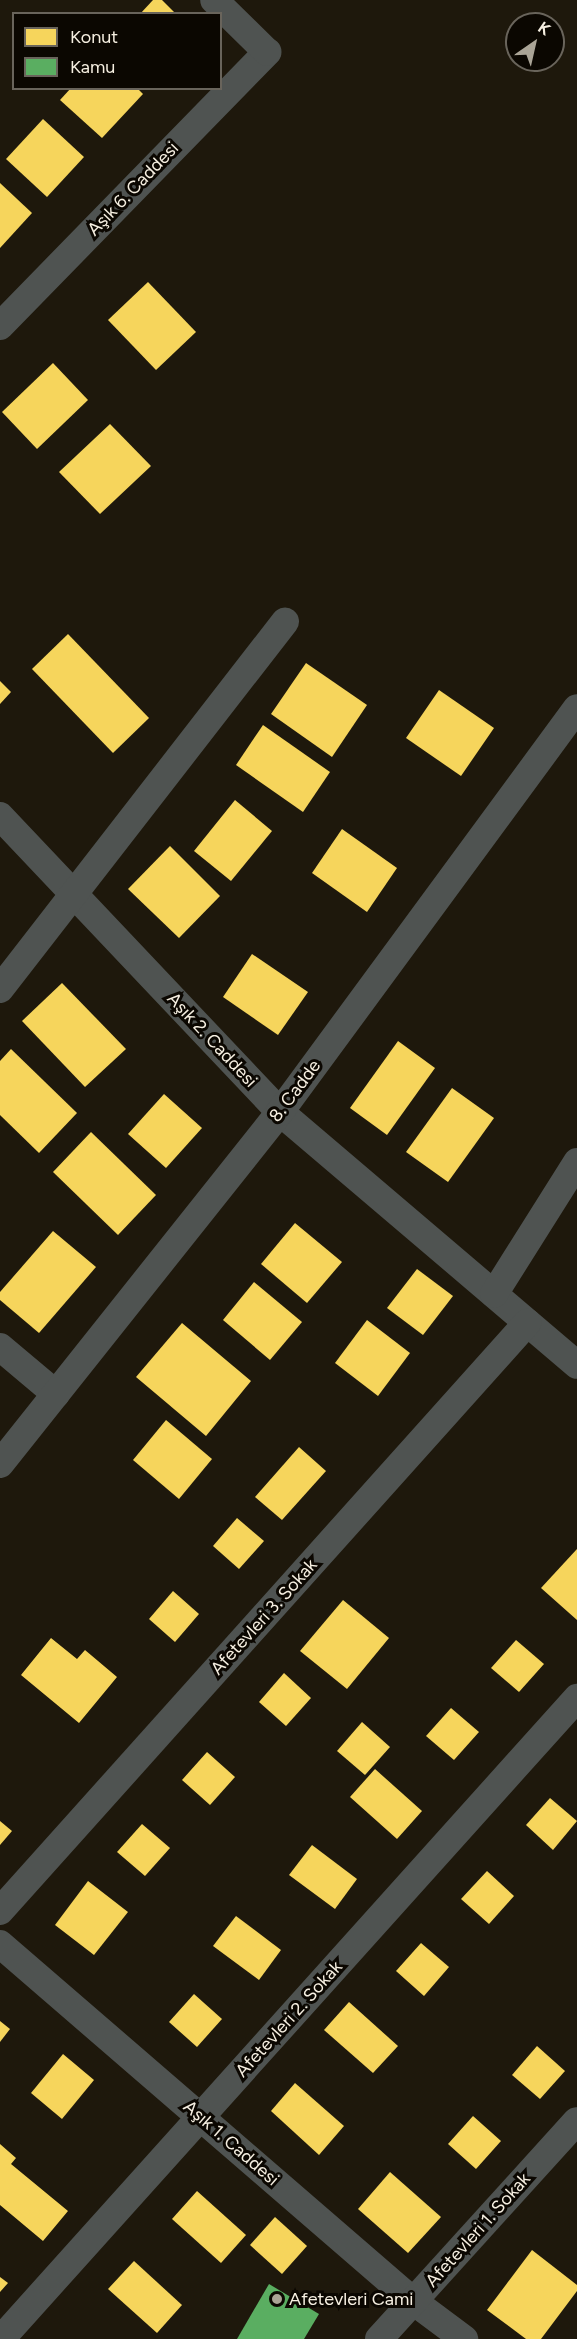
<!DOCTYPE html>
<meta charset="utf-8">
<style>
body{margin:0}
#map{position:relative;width:577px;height:2339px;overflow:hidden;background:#1e180c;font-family:Figtree,sans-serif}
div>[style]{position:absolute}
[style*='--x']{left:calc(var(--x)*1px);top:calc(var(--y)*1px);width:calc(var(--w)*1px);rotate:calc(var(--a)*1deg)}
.homes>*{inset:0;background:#f6d55c}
.public>*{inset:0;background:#5aae61}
.street>*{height:28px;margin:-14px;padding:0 14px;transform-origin:14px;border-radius:14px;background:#4f5351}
.dots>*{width:16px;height:16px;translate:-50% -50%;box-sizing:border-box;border:3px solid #0b0701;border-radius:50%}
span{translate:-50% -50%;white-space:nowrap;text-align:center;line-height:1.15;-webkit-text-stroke:6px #0b0701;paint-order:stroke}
.street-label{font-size:18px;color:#f6efe1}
.poi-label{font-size:18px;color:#f6efe1}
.left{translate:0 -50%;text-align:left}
.legend{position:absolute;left:12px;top:12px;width:210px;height:78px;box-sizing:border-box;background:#0b0701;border:2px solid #69645b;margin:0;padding:8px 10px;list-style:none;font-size:18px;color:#f6efe1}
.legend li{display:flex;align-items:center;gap:12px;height:30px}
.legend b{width:30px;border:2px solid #69645b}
.north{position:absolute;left:505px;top:12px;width:60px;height:60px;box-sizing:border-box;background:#0b0701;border:2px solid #69645b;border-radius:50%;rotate:34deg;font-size:16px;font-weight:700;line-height:24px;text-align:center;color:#f6efe1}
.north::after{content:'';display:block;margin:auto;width:21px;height:27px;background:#aaa496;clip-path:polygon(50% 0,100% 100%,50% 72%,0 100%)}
</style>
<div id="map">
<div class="homes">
<i style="clip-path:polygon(153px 0,162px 0,176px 14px,140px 14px)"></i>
<i style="clip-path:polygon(71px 88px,137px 88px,143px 94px,102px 138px,60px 100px)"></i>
<i style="clip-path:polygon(43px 119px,84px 157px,47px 197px,6px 159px)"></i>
<i style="clip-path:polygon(0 183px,32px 213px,0 248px)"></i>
<i style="clip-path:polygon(148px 282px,196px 332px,156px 370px,108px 320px)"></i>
<i style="clip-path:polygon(53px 363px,88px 400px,37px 449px,2px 412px)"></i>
<i style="clip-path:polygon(110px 424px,151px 466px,100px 514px,59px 472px)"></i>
<i style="clip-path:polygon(68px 634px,149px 718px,113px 753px,32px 669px)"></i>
<i style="clip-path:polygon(306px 663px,367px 705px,332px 757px,271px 714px)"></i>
<i style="clip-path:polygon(0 681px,11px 692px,0 704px)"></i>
<i style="clip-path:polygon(439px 690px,494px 728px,461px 776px,406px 738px)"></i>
<i style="clip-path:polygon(263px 725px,330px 772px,303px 812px,236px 765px)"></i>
<i style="clip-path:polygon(235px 800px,272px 831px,231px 881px,194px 851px)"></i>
<i style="clip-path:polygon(342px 829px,397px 868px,367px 912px,312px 873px)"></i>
<i style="clip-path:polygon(170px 846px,220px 896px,179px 938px,128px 889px)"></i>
<i style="clip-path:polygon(252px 954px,308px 992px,278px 1035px,223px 997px)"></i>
<i style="clip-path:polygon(62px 983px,126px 1049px,85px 1087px,22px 1021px)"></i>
<i style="clip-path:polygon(398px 1041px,435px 1068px,387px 1135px,350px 1108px)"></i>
<i style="clip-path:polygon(11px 1049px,77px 1113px,39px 1153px,0 1115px,0 1061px)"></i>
<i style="clip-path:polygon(452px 1088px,494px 1118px,448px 1182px,406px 1152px)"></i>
<i style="clip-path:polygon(164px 1094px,202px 1128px,166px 1168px,128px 1134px)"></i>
<i style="clip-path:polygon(91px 1132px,156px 1195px,118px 1235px,53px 1172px)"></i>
<i style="clip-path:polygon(295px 1223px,342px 1262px,307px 1303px,261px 1264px)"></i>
<i style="clip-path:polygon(53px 1231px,96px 1267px,39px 1333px,0 1300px,0 1292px)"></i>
<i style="clip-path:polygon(417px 1269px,453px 1296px,423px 1335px,387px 1308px)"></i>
<i style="clip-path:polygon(254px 1282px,302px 1322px,270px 1360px,223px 1320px)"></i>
<i style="clip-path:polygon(367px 1320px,410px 1353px,378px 1396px,335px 1363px)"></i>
<i style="clip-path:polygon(182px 1323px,251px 1381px,206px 1436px,136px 1377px)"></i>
<i style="clip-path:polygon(166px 1420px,212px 1459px,179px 1499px,133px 1460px)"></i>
<i style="clip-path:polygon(299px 1447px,326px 1471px,282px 1520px,255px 1497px)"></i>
<i style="clip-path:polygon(237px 1518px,264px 1541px,239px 1569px,213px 1546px)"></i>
<i style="clip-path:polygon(577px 1549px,577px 1620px,541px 1588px)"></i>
<i style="clip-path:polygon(173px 1591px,199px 1614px,175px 1642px,149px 1619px)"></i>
<i style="clip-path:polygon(343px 1600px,389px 1638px,347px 1689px,300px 1651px)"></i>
<i style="clip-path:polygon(51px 1638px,77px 1659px,85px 1650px,117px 1677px,79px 1723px,21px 1675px)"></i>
<i style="clip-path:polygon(516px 1640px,544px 1664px,519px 1692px,491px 1668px)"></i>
<i style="clip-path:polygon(284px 1673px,311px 1698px,286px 1726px,259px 1702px)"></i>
<i style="clip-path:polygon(451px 1708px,479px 1732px,454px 1760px,426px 1736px)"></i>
<i style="clip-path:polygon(362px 1722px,390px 1747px,365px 1775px,337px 1751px)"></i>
<i style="clip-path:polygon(207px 1752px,235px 1777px,210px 1805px,182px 1780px)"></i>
<i style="clip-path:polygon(375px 1769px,422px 1811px,397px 1839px,350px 1797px)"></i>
<i style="clip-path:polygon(550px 1798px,577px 1821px,553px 1850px,526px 1825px)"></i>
<i style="clip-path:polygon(0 1821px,12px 1831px,0 1845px)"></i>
<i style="clip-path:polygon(142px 1824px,170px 1848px,145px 1876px,117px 1852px)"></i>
<i style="clip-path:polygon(312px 1845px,357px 1879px,335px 1909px,289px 1875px)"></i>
<i style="clip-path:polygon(487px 1871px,514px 1896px,489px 1924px,461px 1899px)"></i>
<i style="clip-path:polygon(88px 1881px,128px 1912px,94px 1955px,55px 1925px)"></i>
<i style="clip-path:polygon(236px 1916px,281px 1950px,259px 1980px,213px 1946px)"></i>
<i style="clip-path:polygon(421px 1943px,449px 1967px,424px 1996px,396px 1971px)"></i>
<i style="clip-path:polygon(194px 1994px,222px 2019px,197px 2047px,169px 2022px)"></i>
<i style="clip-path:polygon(349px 2002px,398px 2046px,373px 2073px,324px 2030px)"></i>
<i style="clip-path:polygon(0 2021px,10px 2029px,0 2042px)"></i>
<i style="clip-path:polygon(537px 2046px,565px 2071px,540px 2099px,512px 2075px)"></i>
<i style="clip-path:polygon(63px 2054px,94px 2080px,62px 2119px,31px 2093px)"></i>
<i style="clip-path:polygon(295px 2083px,344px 2126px,319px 2155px,271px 2111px)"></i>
<i style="clip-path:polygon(473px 2116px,501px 2141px,476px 2169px,448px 2144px)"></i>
<i style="clip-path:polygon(0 2144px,16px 2158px,11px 2164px,68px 2211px,43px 2241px,0 2205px)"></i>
<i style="clip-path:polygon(390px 2172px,441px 2217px,408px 2253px,358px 2209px)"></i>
<i style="clip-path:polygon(197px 2191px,246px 2235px,221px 2263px,172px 2219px)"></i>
<i style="clip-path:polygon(275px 2217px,307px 2246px,282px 2274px,250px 2245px)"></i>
<i style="clip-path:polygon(532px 2250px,577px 2285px,577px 2291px,541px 2339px,526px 2339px,487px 2310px)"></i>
<i style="clip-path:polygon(134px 2261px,182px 2305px,157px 2333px,108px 2289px)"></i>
<i style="clip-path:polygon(0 2277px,8px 2283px,0 2292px)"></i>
</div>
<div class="public">
<i style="clip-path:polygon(269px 2284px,319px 2314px,304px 2339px,237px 2339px)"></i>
</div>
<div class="street">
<i style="--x:0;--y:326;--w:383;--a:-45.7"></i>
<i style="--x:267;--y:52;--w:74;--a:-135.5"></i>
<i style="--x:0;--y:816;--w:407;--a:46.6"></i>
<i style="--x:280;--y:1112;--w:390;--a:40.4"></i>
<i style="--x:0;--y:989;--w:465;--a:-52.2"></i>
<i style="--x:494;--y:1294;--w:156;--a:-57.8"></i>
<i style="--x:0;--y:1347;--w:73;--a:40"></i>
<i style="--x:0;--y:1464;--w:450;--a:-51.5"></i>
<i style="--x:280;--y:1112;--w:501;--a:-53.68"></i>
<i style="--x:0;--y:1911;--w:790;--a:-48.13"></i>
<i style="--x:0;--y:1944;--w:546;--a:40.84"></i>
<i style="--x:413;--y:2301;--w:64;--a:36.7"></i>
<i style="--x:1;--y:2339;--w:862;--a:-48.06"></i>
<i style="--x:379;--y:2339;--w:294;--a:-47.8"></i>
</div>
<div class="dots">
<i style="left:277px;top:2299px;background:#aaa496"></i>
</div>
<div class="street-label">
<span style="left:133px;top:189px;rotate:-46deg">Aşık 6. Caddesi</span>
<span style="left:212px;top:1040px;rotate:47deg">Aşık 2. Caddesi</span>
<span style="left:295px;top:1091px;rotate:-53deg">8. Cadde</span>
<span style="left:264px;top:1617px;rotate:-48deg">Afetevleri 3. Sokak</span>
<span style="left:289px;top:2019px;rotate:-48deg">Afetevleri 2. Sokak</span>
<span style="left:231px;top:2143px;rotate:41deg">Aşık 1. Caddesi</span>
<span style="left:478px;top:2230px;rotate:-48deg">Afetevleri 1. Sokak</span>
</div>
<div class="poi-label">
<span class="left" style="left:289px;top:2299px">Afetevleri Cami</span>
</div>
<ul class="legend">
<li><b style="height:16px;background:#f6d55c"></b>Konut</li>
<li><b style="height:16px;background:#5aae61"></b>Kamu</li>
</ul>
<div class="north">K</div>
</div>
